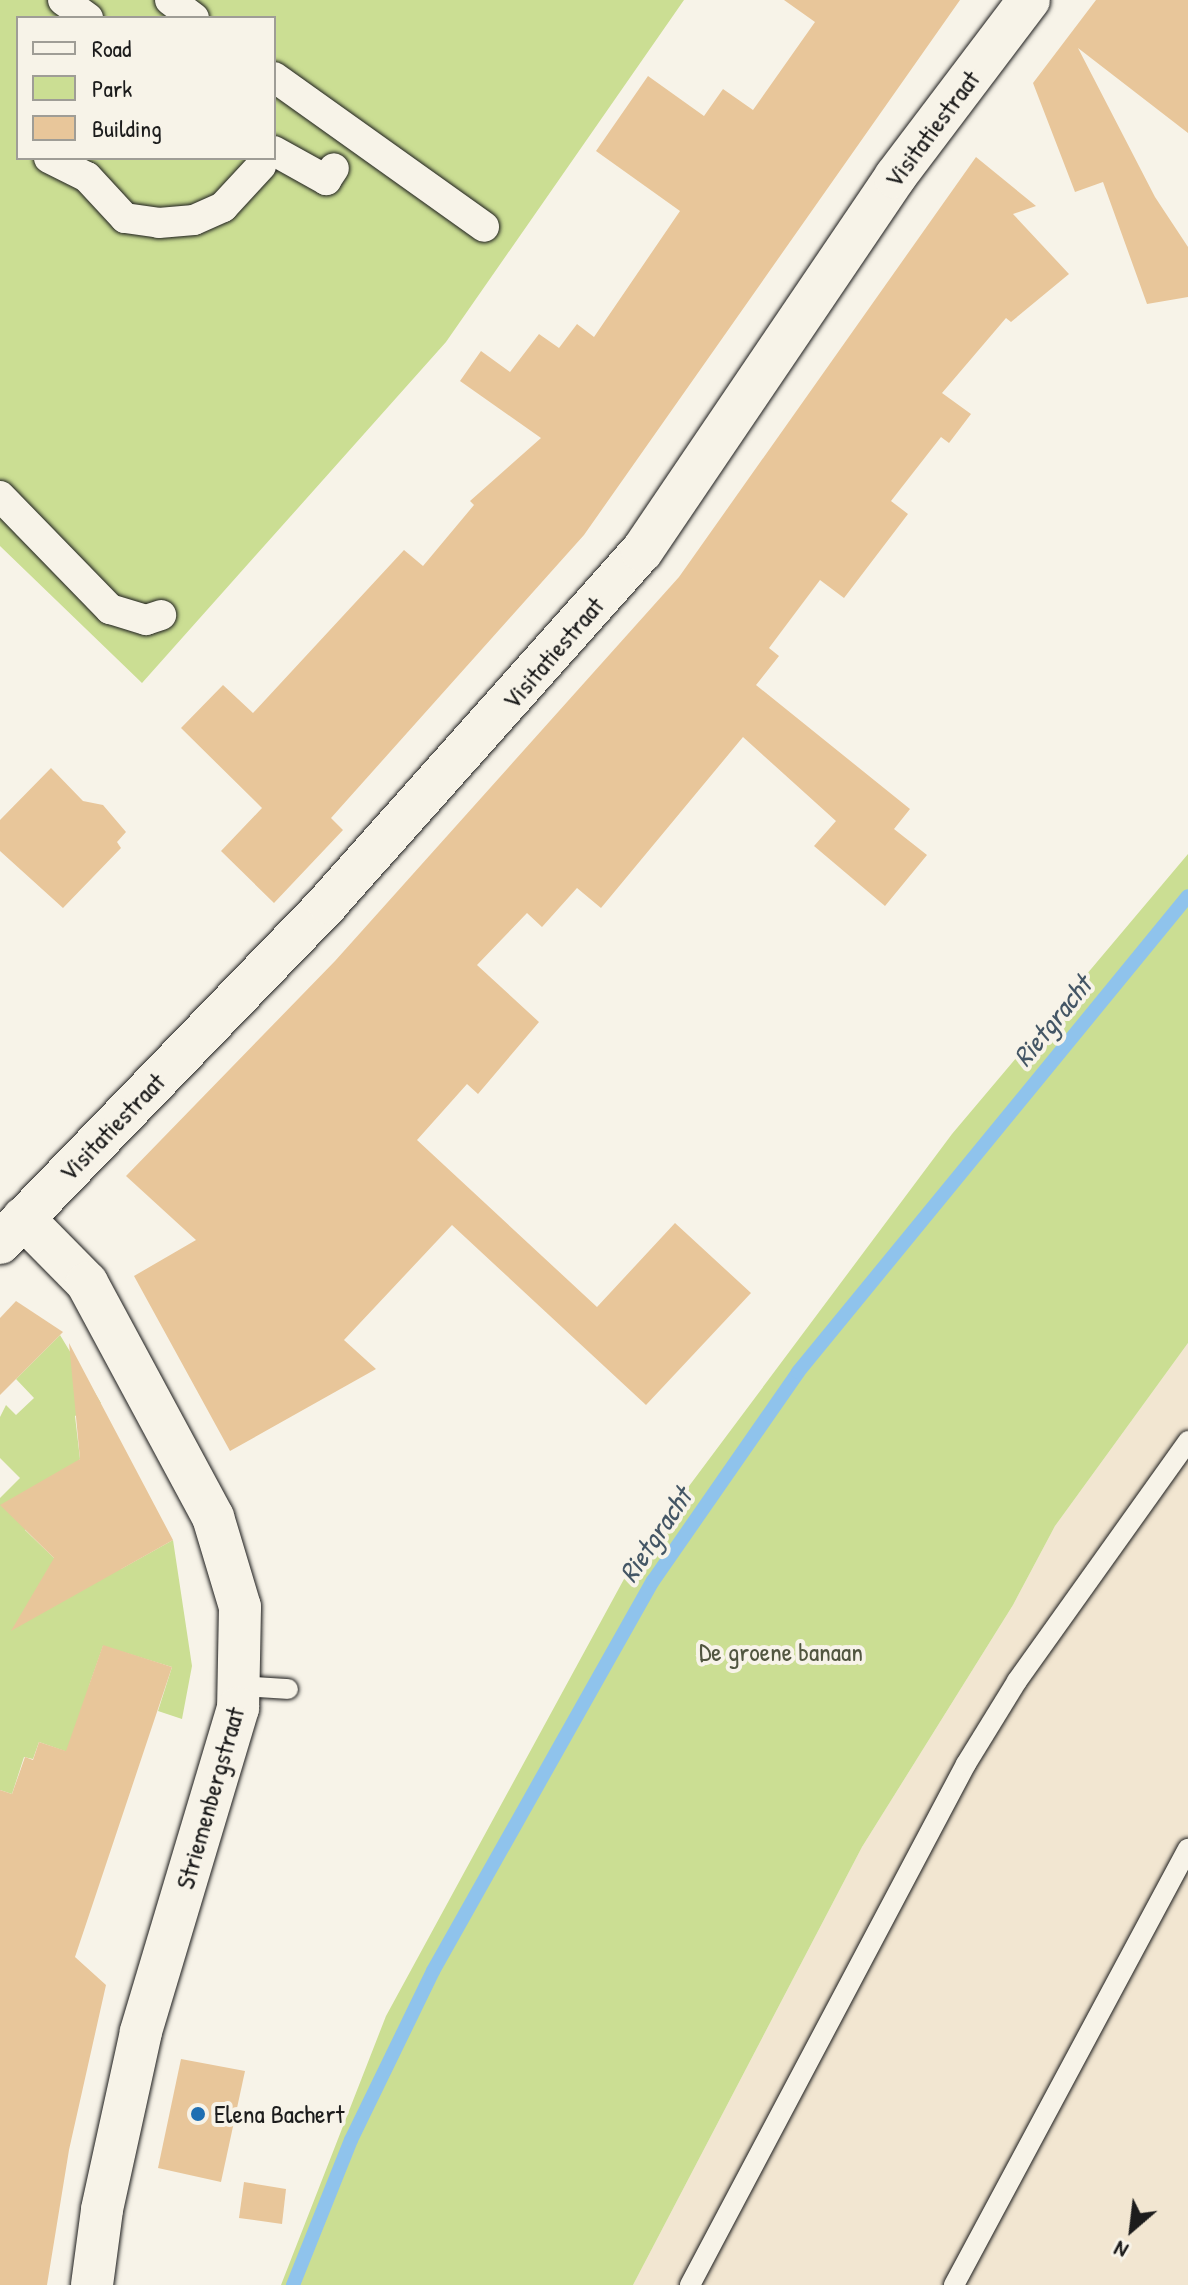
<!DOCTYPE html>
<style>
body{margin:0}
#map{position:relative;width:1188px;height:2285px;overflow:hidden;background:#f7f3e8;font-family:"Patrick Hand",sans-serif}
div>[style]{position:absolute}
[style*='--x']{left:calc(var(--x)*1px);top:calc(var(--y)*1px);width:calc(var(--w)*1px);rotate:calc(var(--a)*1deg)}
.built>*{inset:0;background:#f2e6d1}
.green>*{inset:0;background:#cbde93}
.stream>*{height:14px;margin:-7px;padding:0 7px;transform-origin:7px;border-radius:7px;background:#8fc3ec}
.building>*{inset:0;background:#e8c69a}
.roads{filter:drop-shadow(0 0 2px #1c1c1c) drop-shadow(0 0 2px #1c1c1c)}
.service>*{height:20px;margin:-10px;padding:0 10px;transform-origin:10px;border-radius:10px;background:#f7f3e8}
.pedestrian>*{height:30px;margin:-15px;padding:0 15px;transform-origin:15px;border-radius:15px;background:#f7f3e8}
.minor>*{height:42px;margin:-21px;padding:0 21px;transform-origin:21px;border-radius:21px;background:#f7f3e8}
.dots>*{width:22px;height:22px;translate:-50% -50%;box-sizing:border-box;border:4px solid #f7f3e8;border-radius:50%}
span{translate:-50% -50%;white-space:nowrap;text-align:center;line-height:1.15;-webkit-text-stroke:8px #f7f3e8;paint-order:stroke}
.street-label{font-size:26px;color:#1c1c1c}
.park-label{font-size:26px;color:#515640}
.poi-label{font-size:26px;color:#1c1c1c}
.left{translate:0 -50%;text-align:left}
.water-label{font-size:28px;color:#445665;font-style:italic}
.legend{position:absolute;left:16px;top:16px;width:260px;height:144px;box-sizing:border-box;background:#f7f3e8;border:2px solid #9f9d96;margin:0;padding:10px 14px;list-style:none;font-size:24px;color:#1c1c1c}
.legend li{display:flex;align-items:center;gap:16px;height:40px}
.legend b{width:40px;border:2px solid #9f9d96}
.north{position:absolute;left:1092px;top:2189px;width:80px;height:80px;-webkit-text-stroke:6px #f7f3e8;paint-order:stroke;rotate:208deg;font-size:22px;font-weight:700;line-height:32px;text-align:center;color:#1c1c1c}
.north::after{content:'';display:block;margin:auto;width:28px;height:36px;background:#1c1c1c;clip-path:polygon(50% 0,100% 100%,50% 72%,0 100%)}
</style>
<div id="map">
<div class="built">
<i style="clip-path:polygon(1188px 1343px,1188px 2285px,633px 2285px,862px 1847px,1013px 1605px,1055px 1526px)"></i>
</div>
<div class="green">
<i style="clip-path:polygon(evenodd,0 0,684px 0,446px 342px,142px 683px,0 546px,0 0,18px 18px,274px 18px,274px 158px,18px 158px,18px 18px)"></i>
<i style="clip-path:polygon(1188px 854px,1188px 1343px,1055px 1526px,1013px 1605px,862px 1847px,633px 2285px,281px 2285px,386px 2016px,636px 1557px,952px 1134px)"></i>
<i style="clip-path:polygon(60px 1335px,101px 1403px,75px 1416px,80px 1459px,25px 1530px,54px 1558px,109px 1549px,121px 1569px,173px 1540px,192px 1666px,182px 1719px,158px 1711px,172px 1667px,103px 1646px,89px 1686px,79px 1756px,39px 1742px,33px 1759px,24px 1757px,12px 1794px,0 1790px,0 1498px,20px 1478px,0 1458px,0 1417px,6px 1405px,16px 1415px,34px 1398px,16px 1379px)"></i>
</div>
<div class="stream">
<i style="--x:293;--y:2285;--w:156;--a:-68.2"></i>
<i style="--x:351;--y:2140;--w:188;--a:-64.1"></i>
<i style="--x:433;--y:1971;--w:448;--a:-60.6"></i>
<i style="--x:653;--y:1581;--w:254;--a:-55.2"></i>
<i style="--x:798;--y:1372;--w:615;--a:-50.67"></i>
</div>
<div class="building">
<i style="clip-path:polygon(784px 0,960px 0,584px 535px,331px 818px,343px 830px,274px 903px,221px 851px,262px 808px,181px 728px,223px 685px,253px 713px,404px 550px,423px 566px,474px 505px,470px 501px,541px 438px,460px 381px,481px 351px,510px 372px,539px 334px,559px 348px,577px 324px,594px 337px,680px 211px,596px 151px,648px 76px,704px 116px,723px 89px,753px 110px,815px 22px)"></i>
<i style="clip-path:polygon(1096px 0,1188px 0,1188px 133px,1078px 48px,1155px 197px,1188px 247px,1188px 297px,1147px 304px,1103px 182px,1075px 192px,1033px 83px)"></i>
<i style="clip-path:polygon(976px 157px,1036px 206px,1013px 214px,1069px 274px,1011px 322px,1006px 318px,942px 393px,971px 414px,949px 443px,941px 437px,891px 501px,908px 514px,844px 598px,820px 580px,769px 648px,779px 656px,756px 685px,910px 809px,894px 829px,927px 855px,885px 906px,814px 846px,836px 821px,743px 737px,601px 908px,577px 888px,542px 927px,527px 913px,477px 965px,539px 1022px,478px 1094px,467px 1084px,417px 1140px,597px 1307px,675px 1223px,751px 1293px,646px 1405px,452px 1225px,344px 1340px,376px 1369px,230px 1451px,134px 1276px,196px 1240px,126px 1176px,335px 961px,679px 577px)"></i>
<i style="clip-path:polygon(51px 768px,83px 801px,103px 805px,126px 832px,117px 842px,121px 848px,63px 908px,0 851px,0 820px)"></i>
<i style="clip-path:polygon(16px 1301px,63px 1332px,0 1395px,0 1318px)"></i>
<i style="clip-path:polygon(69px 1343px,173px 1540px,11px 1631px,54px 1558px,0 1505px,80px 1459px)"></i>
<i style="clip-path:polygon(103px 1645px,172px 1667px,75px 1957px,106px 1985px,69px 2150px,47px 2285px,0 2285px,0 1790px,12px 1794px,25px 1757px,33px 1760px,39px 1742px,66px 1751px)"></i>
<i style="clip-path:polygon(181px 2059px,245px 2071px,221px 2182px,158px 2168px)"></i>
<i style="clip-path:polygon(244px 2182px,286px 2189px,282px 2224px,239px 2218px)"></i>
</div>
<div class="roads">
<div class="service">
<i style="--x:240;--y:1686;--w:48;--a:3.6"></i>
<i style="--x:690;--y:2285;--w:590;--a:-62.09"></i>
<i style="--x:966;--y:1764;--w:97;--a:-58.4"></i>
<i style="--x:1017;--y:1681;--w:295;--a:-54.5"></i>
<i style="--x:954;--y:2285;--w:495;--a:-61.8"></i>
</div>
<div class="pedestrian">
<i style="--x:63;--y:0;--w:31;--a:36"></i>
<i style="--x:170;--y:0;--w:30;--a:37"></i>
<i style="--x:274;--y:77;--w:258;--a:35.5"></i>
<i style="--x:274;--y:151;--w:60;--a:29.1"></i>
<i style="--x:326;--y:180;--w:14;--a:-56"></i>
<i style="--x:49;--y:158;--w:42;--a:26.6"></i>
<i style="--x:87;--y:177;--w:56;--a:47.2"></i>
<i style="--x:125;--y:218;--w:34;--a:8"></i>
<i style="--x:159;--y:223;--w:35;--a:-5"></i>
<i style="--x:194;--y:220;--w:32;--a:-24"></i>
<i style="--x:223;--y:207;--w:56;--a:-47.2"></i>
<i style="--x:0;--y:496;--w:158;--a:45.8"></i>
<i style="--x:110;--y:609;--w:38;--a:17"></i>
<i style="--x:146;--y:620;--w:16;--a:-18"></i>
</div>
<div class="minor">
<i style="--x:23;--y:1218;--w:91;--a:45.4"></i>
<i style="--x:87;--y:1283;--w:266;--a:61.7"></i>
<i style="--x:213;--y:1517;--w:94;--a:73.3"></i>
<i style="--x:240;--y:1607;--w:101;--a:91.1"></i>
<i style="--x:238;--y:1708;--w:338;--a:106.7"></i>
<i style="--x:141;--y:2032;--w:182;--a:102.4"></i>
<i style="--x:102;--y:2210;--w:76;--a:97.6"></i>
<i style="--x:0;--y:1243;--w:472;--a:-46"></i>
<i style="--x:328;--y:903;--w:472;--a:-48.3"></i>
<i style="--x:642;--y:551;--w:452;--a:-55.9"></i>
<i style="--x:895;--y:177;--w:222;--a:-52.9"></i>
</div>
</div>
<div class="dots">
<i style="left:198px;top:2114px;background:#1f6fb2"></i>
</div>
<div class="street-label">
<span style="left:932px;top:129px;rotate:-53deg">Visitatiestraat</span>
<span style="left:553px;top:653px;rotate:-49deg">Visitatiestraat</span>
<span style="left:112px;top:1127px;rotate:-46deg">Visitatiestraat</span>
<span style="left:210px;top:1798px;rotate:-74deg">Striemenbergstraat</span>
</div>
<div class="park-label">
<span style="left:781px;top:1652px">De groene banaan</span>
</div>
<div class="poi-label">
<span class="left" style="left:214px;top:2114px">Elena Bachert</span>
</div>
<div class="water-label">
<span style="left:1052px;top:1021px;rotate:-51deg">Rietgracht</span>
<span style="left:655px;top:1535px;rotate:-56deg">Rietgracht</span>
</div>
<ul class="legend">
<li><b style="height:10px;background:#f7f3e8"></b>Road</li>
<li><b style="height:22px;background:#cbde93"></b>Park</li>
<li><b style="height:22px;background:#e8c69a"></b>Building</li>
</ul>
<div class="north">N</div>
</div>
